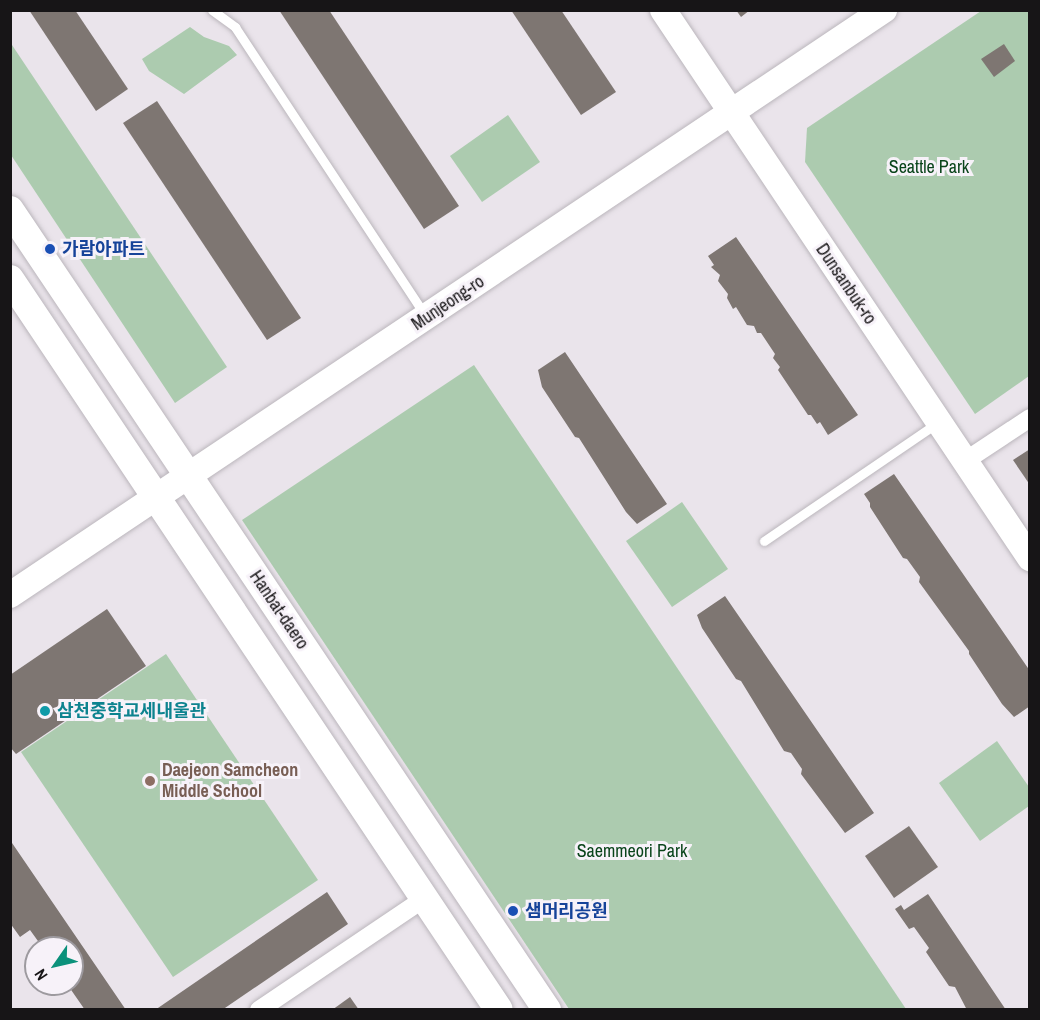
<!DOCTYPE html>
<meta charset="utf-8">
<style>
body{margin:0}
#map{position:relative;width:1040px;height:1020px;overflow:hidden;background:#eae4eb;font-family:"Archivo Narrow","Noto Sans KR",sans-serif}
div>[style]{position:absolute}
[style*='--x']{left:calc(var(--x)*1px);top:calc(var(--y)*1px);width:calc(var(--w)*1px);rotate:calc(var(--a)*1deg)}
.green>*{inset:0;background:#accbaf}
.building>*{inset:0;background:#7e7672}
.roads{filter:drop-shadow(0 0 2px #bbb6bc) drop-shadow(0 0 2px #bbb6bc)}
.lane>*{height:9px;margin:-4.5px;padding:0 4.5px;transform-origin:4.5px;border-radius:4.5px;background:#fff}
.street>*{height:18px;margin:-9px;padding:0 9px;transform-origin:9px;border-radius:9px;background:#fff}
.secondary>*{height:26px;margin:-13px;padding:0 13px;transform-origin:13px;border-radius:13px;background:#fff}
.primary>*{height:28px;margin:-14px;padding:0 14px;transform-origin:14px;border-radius:14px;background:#fff}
.dots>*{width:16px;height:16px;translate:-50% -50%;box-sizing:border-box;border:3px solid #f7f2f9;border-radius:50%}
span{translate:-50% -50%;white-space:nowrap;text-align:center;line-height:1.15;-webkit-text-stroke:6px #f7f2f9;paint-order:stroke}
.park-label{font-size:18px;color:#09441a}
.transit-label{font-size:18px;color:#164399;font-weight:700}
.left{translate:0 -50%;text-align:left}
.street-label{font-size:18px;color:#171517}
.culture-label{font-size:18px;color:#0d838f;font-weight:700}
.education-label{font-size:18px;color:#785e54;font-weight:700}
.frame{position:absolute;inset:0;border:12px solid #171517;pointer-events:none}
.north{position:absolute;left:24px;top:936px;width:60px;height:60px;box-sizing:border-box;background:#f7f2f9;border:2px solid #9d9a9f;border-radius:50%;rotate:236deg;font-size:16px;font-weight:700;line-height:24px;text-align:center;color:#171517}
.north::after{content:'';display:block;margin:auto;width:21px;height:27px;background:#0b917b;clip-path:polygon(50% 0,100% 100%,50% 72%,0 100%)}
</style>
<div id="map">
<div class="green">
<i style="clip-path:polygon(981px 11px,1029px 11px,1029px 376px,975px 414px,805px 162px,807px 128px)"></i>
<i style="clip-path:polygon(190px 27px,204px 37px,229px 46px,237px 55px,184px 94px,149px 71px,142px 59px)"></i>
<i style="clip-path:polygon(10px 42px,227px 367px,175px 403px,11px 155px)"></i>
<i style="clip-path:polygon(508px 115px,540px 162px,482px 202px,450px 156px)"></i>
<i style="clip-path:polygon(474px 365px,906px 1009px,569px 1009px,242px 520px)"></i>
<i style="clip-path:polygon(682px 502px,728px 569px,672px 607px,626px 541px)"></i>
<i style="clip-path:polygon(166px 654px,318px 880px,173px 977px,21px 752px)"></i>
<i style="clip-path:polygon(997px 741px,1029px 787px,1029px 806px,980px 841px,939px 783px)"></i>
</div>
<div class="building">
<i style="clip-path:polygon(29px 10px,75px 10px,128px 89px,96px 111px)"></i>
<i style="clip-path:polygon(279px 10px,329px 10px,459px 206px,424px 229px)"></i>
<i style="clip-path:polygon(511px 10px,561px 10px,616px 92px,581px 115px)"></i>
<i style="clip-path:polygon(736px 10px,750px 10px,741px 17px)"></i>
<i style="clip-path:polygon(1004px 44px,1015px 61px,994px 77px,981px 59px)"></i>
<i style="clip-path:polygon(157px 101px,301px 318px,267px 340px,123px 123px)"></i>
<i style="clip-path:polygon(736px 237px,858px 415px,828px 435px,820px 422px,817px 424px,811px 415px,808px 415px,778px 370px,780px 367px,773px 358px,775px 354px,761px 333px,757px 333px,754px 326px,747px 325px,736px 307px,733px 309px,727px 298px,728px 294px,718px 281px,720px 275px,711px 267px,714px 265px,708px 256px)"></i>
<i style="clip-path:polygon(565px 352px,667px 504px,637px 524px,626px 512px,579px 438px,575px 437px,542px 387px,538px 370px)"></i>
<i style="clip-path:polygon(1030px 449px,1030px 485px,1013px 460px)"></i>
<i style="clip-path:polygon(894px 474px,1030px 671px,1030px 706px,1014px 717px,1002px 704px,969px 654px,969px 651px,919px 582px,920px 577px,907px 559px,903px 558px,870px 507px,870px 503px,864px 494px)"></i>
<i style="clip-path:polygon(725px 596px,874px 813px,845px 833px,801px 774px,802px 769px,791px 753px,784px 751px,741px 681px,736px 679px,702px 628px,697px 615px)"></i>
<i style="clip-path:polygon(107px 609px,146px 666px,16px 754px,10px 747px,10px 675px)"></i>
<i style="clip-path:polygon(909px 826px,938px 867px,894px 898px,865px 856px)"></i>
<i style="clip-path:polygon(10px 840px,126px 1010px,85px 1010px,67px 984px,72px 984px,72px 948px,43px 948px,30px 930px,20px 937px,10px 923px)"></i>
<i style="clip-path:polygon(327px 892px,348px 924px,222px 1010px,155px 1010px)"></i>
<i style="clip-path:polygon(928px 894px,1006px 1010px,967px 1010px,955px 987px,949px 986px,926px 952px,929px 948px,914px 927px,909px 929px,895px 909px,901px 905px,904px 910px)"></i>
<i style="clip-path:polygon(350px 997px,359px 1010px,332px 1010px)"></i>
</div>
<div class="roads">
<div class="lane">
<i style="--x:212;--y:10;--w:29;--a:36"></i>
<i style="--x:235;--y:27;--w:345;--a:56.6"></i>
<i style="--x:764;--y:541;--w:209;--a:-34.3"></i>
</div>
<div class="street">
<i style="--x:965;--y:461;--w:78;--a:-33.5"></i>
<i style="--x:259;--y:1010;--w:200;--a:-34"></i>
</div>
<div class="secondary">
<i style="--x:663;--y:10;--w:660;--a:56.19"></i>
<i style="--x:10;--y:595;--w:1052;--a:-33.8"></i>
</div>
<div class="primary">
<i style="--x:10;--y:210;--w:964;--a:56.13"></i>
<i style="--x:10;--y:279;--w:879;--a:56.22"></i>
</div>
</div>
<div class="dots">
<i style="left:50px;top:249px;background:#1a4fb4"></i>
<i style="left:45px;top:711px;background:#0f9aa8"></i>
<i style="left:150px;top:781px;background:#8d6e63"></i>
<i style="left:513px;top:911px;background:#1a4fb4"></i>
</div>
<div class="park-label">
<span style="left:929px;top:167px">Seattle Park</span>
<span style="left:632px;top:851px">Saemmeori Park</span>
</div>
<div class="transit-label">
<span class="left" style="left:62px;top:249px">가람아파트</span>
<span class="left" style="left:525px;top:911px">샘머리공원</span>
</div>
<div class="street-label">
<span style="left:846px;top:284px;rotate:56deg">Dunsanbuk-ro</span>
<span style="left:448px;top:303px;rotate:-34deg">Munjeong-ro</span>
<span style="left:279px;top:610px;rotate:56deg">Hanbat-daero</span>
</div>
<div class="culture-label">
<span class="left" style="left:57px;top:711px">삼천중학교세내울관</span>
</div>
<div class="education-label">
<span class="left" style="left:162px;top:781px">Daejeon Samcheon<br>Middle School</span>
</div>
<div class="frame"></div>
<div class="north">N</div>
</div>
